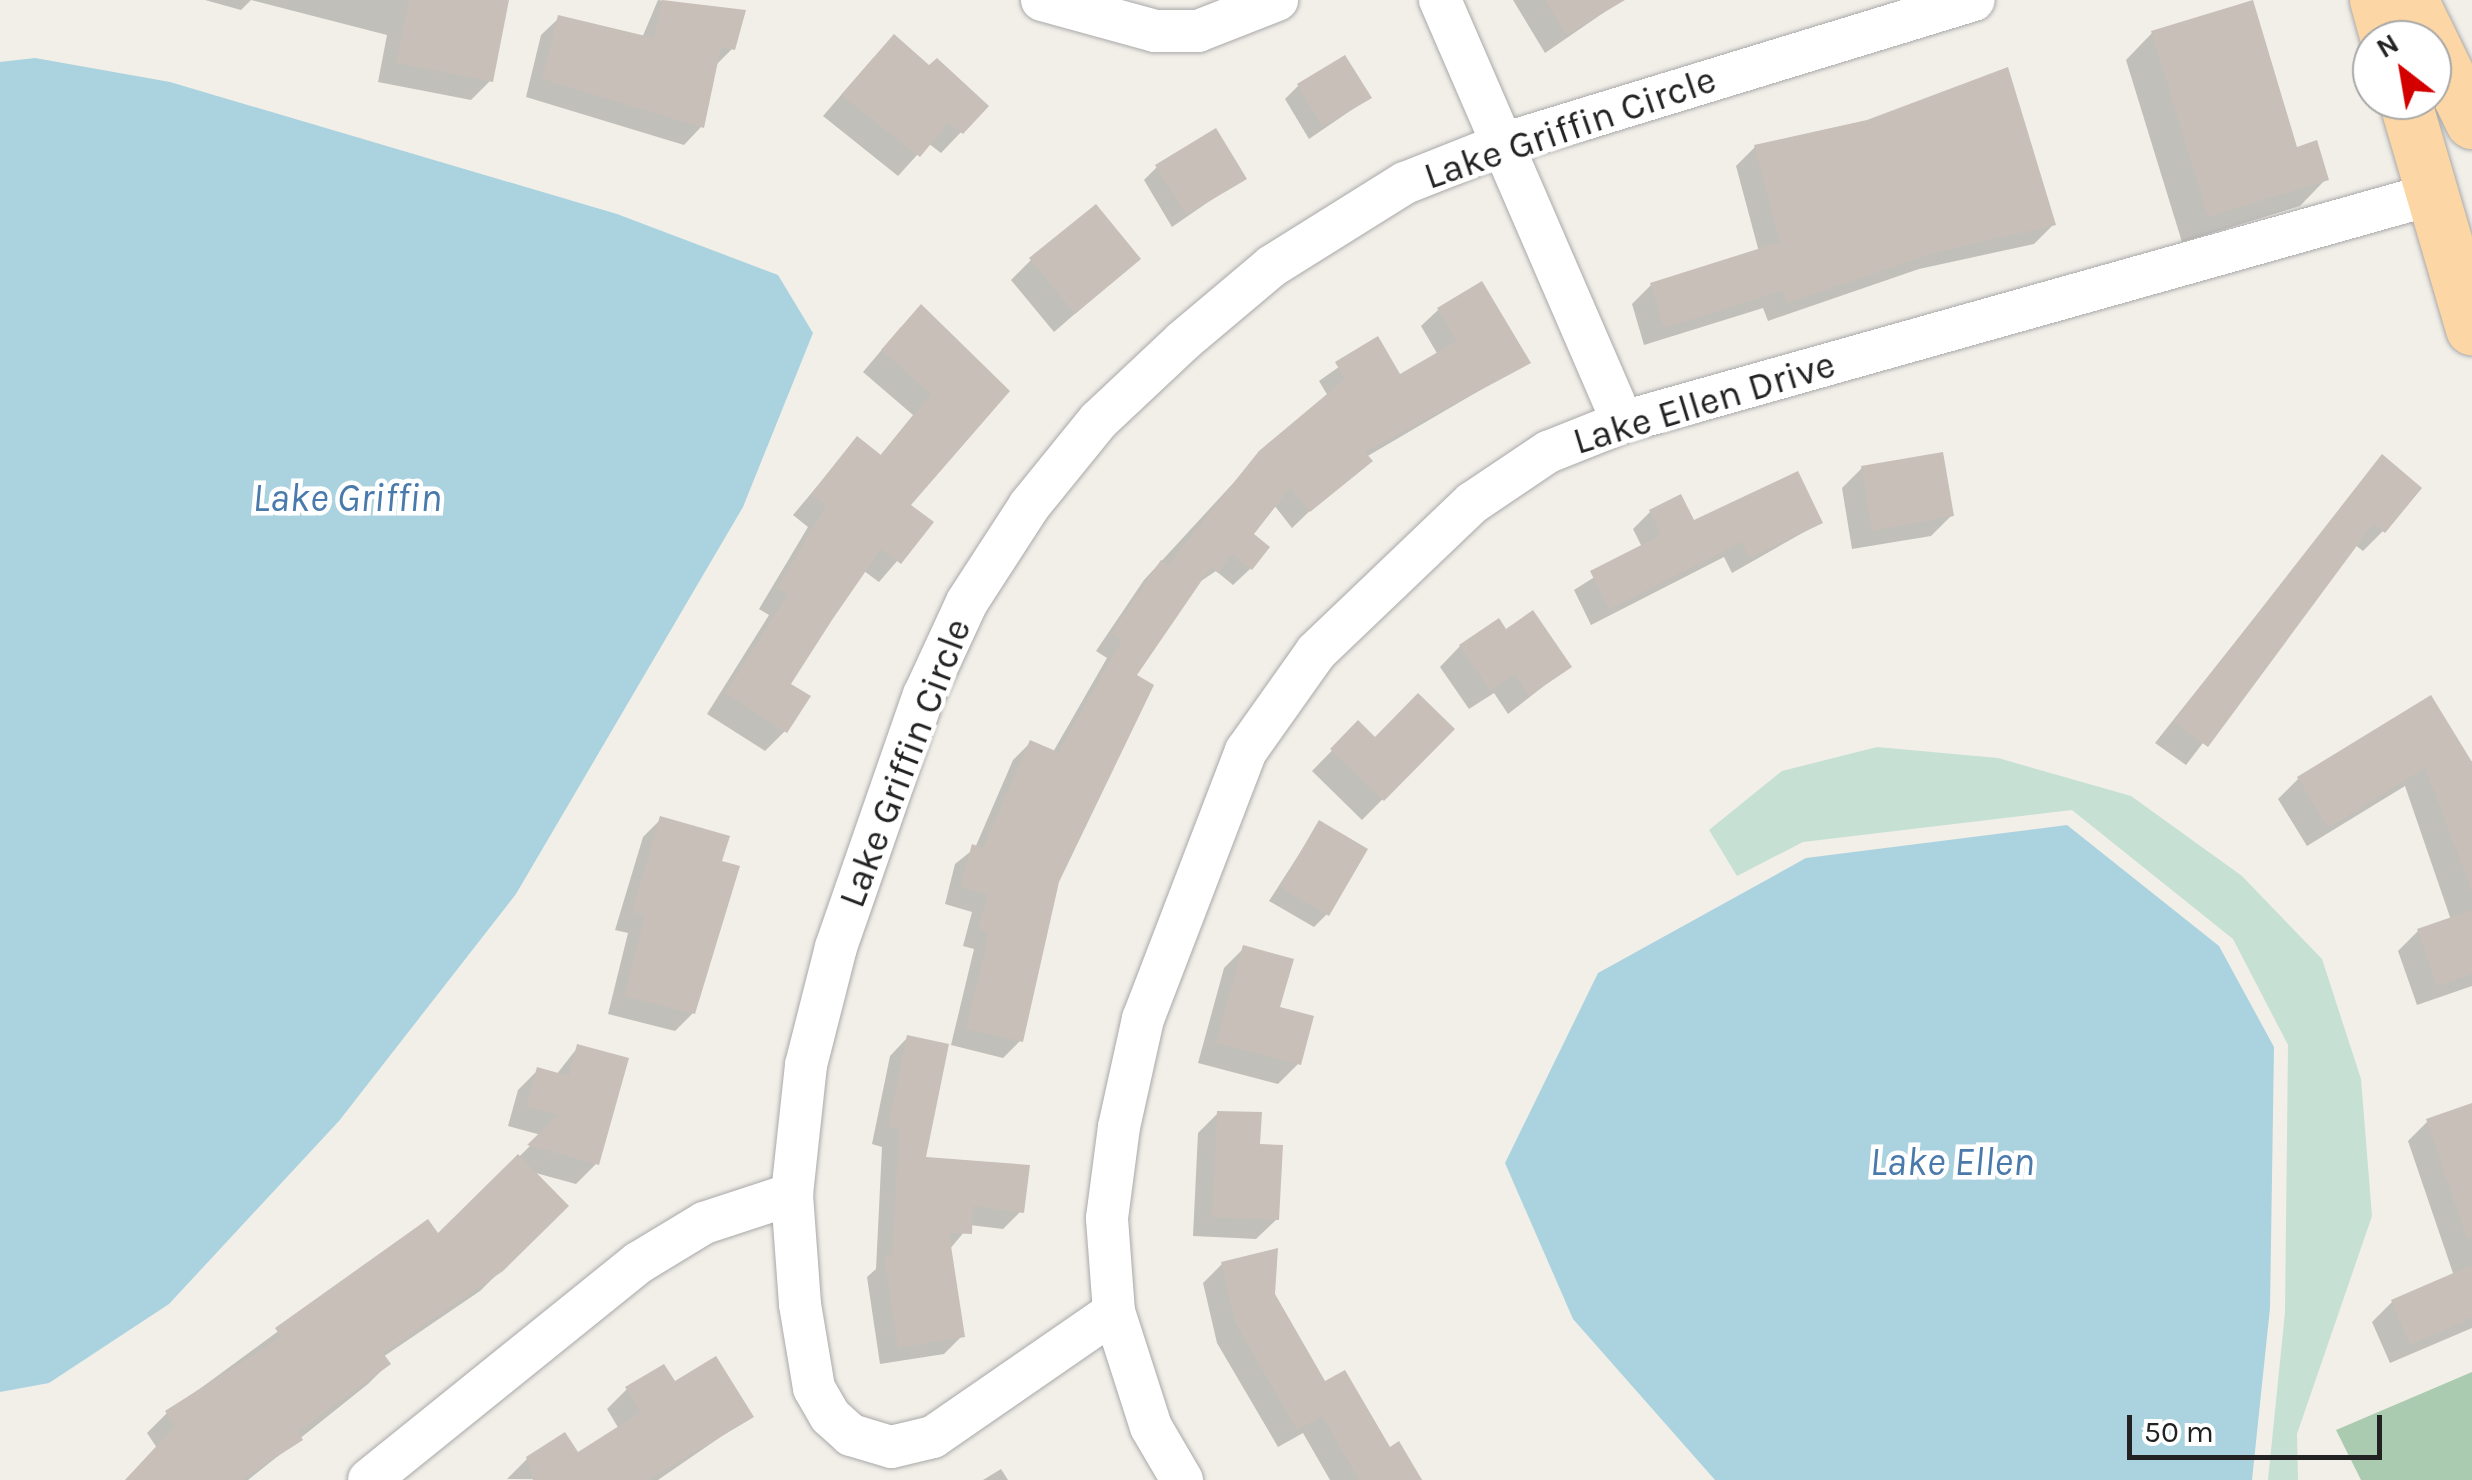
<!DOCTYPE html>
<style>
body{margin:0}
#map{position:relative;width:2472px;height:1480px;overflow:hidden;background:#f2efe9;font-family:Karla,sans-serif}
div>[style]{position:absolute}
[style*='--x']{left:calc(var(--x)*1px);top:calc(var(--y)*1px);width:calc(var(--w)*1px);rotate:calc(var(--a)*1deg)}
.wetland>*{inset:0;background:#c6e0d4}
.cemetery>*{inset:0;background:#aacbaf}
.water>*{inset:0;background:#aad3df}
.shadow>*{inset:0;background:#0003}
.building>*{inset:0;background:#c7bfb8}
.roads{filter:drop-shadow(0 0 2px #a9a9a9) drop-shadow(0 0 2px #a9a9a9)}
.minor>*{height:42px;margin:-21px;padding:0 21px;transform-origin:21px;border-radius:21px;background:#fff}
.major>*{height:52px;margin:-26px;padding:0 26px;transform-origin:26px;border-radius:26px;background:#fcd6a4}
span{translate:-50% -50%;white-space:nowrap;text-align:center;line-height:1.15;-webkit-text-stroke:9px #fff;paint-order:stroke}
.street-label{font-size:38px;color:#222}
.water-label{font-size:40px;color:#4a7aab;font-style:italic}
.north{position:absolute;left:2352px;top:20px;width:100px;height:100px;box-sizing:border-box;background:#fff;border:2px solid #a7a7a7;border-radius:50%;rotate:329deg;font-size:28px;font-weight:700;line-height:40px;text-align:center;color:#222}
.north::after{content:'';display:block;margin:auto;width:35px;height:45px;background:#d40000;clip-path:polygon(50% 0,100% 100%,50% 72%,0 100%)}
.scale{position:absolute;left:2127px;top:1415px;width:255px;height:45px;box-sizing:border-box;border:5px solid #222;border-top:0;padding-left:12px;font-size:30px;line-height:35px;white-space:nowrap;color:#222;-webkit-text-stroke:8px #fff;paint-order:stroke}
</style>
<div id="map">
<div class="wetland">
<i style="clip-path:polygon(1877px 747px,1998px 758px,2131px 796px,2242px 876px,2322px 959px,2361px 1079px,2372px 1216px,2297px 1434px,2298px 1480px,2268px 1480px,2285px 1312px,2288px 1045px,2233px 939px,2072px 810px,1803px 842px,1737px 876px,1709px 830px,1782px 771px)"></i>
</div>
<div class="cemetery">
<i style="clip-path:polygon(2472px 1372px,2472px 1480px,2361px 1480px,2336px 1430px)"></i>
</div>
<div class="water">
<i style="clip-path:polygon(35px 58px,170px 82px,617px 214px,778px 275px,813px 333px,743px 507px,516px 894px,339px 1121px,169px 1304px,49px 1383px,0 1392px,0 62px)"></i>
<i style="clip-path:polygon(2067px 825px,2219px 946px,2274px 1047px,2270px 1308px,2252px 1480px,1715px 1480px,1573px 1319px,1505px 1163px,1598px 973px,1806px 858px)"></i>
</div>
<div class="shadow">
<i style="clip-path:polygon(205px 0,507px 0,491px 80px,471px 100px,378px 82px,387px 35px,251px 0,241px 10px)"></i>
<i style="clip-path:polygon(658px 0,743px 12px,733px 48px,714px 67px,701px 127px,684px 145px,526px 97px,541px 35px,559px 18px,642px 38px)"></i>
<i style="clip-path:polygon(1513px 0,1622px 0,1545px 53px)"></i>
<i style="clip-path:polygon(2152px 33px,2326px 179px,2300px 206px,2182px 242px,2126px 60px)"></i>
<i style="clip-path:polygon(874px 57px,930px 68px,986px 106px,941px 153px,928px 143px,898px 176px,823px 116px)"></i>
<i style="clip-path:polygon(1298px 86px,1369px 98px,1309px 139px,1285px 99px)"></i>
<i style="clip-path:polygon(1868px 123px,2053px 225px,2034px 244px,1919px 269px,1768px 321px,1763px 308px,1644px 345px,1632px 304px,1651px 285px,1759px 252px,1736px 166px,1755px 147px)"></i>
<i style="clip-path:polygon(1157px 167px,1243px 178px,1172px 227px,1144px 180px)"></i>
<i style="clip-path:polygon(1138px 259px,1054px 332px,1011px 280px,1031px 260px)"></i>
<i style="clip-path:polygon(1438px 310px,1528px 362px,1366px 457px,1292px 528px,1274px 505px,1250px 534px,1266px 547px,1250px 569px,1233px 585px,1216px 571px,1195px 585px,1133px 676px,1057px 881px,1020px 1041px,1003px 1058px,951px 1045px,974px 949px,963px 946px,972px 912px,945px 904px,955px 864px,975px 848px,1013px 760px,1030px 743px,1053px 752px,1107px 658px,1096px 651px,1144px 580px,1261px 453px,1328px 396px,1319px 381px,1377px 340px,1400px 378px,1438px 355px,1421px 326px)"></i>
<i style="clip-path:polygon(901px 327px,1007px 391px,908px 505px,930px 523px,879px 582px,864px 571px,787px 685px,785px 731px,765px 751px,707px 714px,769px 615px,759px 609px,808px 527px,793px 515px,857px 439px,879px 457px,913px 415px,863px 372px)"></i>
<i style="clip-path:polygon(2382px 457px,2383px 531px,2363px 551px,2355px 545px,2186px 765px,2155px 743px)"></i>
<i style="clip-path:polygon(1862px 468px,1951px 516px,1931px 536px,1852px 549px,1842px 488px)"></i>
<i style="clip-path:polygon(1650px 512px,1693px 524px,1820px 523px,1732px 573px,1724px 557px,1591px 625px,1574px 590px,1642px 547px,1633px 529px)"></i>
<i style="clip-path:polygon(1506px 632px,1568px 667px,1508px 714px,1494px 693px,1469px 709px,1440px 667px,1460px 646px)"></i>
<i style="clip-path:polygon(1358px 724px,1375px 740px,1452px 729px,1362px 820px,1312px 771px)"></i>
<i style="clip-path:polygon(2472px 761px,2472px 986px,2417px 1005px,2398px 951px,2418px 931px,2451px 920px,2405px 786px,2307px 846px,2278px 799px,2298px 779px)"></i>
<i style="clip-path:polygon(661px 819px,719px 863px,693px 1013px,675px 1031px,608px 1014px,628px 933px,615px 930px,643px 837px)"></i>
<i style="clip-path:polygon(1319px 823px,1327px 914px,1314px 927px,1269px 901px)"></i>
<i style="clip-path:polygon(1244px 948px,1298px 1064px,1278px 1084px,1198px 1063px,1224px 968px)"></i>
<i style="clip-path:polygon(907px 1038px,924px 1160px,1021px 1211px,1003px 1229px,970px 1225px,949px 1250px,962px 1336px,944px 1354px,880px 1364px,867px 1277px,876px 1269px,882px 1147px,872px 1144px,890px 1056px)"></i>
<i style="clip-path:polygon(578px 1047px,596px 1164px,576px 1184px,532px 1172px,566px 1206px,480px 1291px,383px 1357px,388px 1364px,368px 1384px,248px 1480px,127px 1480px,157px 1448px,147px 1433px,167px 1413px,427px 1222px,438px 1237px,541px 1135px,508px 1126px,518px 1090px,538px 1070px,556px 1075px)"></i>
<i style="clip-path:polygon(2472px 1105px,2472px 1328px,2390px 1363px,2372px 1322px,2392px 1302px,2454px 1276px,2408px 1141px,2428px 1121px)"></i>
<i style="clip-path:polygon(1218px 1113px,1258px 1146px,1277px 1219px,1256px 1239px,1193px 1236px,1198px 1133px)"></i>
<i style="clip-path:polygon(1222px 1264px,1273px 1295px,1324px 1384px,1389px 1450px,1398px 1444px,1422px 1480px,1330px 1480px,1303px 1433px,1278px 1447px,1217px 1343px,1203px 1283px)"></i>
<i style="clip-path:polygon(675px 1385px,751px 1416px,658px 1480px,507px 1479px,527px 1459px,577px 1455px,619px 1429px,607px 1409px,627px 1389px)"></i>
<i style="clip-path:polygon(1001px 1469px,1008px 1480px,983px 1480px)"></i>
</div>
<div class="building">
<i style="clip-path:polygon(409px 0,509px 0,493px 82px,396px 63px)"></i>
<i style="clip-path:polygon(662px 0,746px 10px,735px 50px,721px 47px,704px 128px,542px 79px,558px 15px,654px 38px)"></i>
<i style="clip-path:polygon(1545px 0,1625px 0,1566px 35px)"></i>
<i style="clip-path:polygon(2253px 0,2297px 147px,2317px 140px,2329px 180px,2208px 217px,2151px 31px)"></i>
<i style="clip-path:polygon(894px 34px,929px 65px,937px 58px,989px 106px,963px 134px,948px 123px,920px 157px,841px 95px)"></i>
<i style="clip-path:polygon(1345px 55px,1372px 98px,1322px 127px,1297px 84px)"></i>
<i style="clip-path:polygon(2008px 67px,2056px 225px,1941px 251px,1787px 303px,1782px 291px,1664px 328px,1650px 283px,1780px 242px,1754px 145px,1867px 120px)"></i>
<i style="clip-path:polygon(1216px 128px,1247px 179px,1186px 215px,1155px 165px)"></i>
<i style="clip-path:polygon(1096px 204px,1141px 259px,1075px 314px,1029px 258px)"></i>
<i style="clip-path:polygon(1482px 281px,1531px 363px,1365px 452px,1373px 461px,1310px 512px,1290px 488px,1254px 534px,1270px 547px,1252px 570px,1232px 554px,1218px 573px,1211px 567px,1137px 675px,1154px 685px,1059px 882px,1023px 1042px,966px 1029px,989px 932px,978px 929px,988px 895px,960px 887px,972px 844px,983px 848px,1030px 740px,1058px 752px,1122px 640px,1111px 633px,1161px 560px,1168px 565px,1259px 451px,1345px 379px,1335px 362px,1378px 336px,1400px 374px,1457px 341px,1437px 308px)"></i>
<i style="clip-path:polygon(921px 304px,1010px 391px,911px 505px,934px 522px,901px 564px,881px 549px,832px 620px,791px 684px,811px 696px,787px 733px,725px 693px,788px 594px,777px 588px,826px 506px,811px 494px,857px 436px,881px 455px,931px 394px,881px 350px)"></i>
<i style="clip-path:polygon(1943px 452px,1954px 516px,1872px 531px,1861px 466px)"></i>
<i style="clip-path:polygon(2382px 454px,2422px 488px,2385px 533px,2373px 524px,2208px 747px,2173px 722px)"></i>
<i style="clip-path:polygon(1798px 471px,1823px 523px,1749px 558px,1742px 542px,1609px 609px,1590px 571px,1661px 535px,1649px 510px,1681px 494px,1694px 520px)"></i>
<i style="clip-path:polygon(1533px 610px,1572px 667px,1529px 696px,1515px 674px,1490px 691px,1459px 645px,1499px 618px,1506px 629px)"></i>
<i style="clip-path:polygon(1418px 693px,1455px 729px,1384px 801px,1330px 749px,1358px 720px,1375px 737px)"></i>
<i style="clip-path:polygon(2431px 695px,2472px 762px,2472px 891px,2425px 768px,2328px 828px,2297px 777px)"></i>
<i style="clip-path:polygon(660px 816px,730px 836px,722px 861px,740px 866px,695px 1014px,624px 996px,645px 915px,632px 912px)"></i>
<i style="clip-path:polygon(1319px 820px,1368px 849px,1329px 916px,1280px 887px)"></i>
<i style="clip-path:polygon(2472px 910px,2472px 974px,2437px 986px,2417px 929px)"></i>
<i style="clip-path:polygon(1243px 945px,1294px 959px,1280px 1007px,1314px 1016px,1301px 1065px,1216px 1043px)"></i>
<i style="clip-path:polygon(907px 1035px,949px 1044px,926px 1157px,1030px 1165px,1024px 1213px,973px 1206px,972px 1234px,949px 1233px,965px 1337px,898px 1348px,884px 1257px,892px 1256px,899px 1129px,888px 1127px)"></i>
<i style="clip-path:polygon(577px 1044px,629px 1058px,599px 1165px,527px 1145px,558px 1115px,526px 1106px,537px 1067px,569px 1076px)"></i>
<i style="clip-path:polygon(2472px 1103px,2472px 1238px,2467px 1239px,2426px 1119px)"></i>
<i style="clip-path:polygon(1217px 1111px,1262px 1112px,1260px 1144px,1283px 1145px,1279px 1220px,1212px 1217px)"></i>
<i style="clip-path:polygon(518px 1154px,569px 1206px,503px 1271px,383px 1353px,391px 1364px,298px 1432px,303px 1440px,241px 1480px,125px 1480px,175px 1426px,165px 1411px,281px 1337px,275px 1328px,428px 1219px,438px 1233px)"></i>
<i style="clip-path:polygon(1278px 1248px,1275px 1294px,1325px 1381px,1345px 1370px,1390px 1447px,1399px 1441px,1422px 1480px,1359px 1480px,1322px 1416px,1297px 1430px,1235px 1323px,1221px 1262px)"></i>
<i style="clip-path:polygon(2472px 1265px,2472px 1318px,2410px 1345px,2391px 1300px)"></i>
<i style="clip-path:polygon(716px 1356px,754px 1417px,648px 1480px,533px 1480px,526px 1457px,565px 1432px,578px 1452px,641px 1412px,625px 1387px,664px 1364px,675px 1381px)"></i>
</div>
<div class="roads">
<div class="minor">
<i style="--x:1042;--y:0;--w:117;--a:15.3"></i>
<i style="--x:1155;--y:31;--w:43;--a:0"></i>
<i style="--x:1198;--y:31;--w:85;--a:-21.4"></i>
<i style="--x:1440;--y:0;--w:460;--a:66.6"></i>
<i style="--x:1114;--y:1312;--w:220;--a:145.4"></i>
<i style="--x:933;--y:1437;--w:43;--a:166.6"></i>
<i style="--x:891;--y:1447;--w:42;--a:-163.3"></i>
<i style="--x:851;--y:1435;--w:28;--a:-138"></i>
<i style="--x:830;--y:1416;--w:32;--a:-120"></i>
<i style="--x:814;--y:1388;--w:85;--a:-99.5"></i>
<i style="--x:800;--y:1304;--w:110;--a:-94.2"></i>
<i style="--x:792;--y:1194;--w:130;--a:-83.8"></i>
<i style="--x:806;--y:1065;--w:122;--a:-75.7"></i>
<i style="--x:836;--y:947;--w:267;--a:-70.8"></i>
<i style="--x:924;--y:695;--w:102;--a:-65.2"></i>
<i style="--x:967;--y:602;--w:114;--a:-57.1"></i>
<i style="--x:1029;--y:506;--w:111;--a:-50.9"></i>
<i style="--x:1099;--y:420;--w:115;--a:-43.2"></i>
<i style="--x:1183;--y:341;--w:116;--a:-40.1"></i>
<i style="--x:1272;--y:266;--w:157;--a:-32"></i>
<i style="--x:1405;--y:183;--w:109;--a:-21.6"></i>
<i style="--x:1506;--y:143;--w:489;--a:-17"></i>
<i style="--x:369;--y:1480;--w:346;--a:-38.9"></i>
<i style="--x:638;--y:1263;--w:77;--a:-31.2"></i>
<i style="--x:704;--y:1223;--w:93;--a:-18.2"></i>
<i style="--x:1182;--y:1480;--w:61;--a:-120.3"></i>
<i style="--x:1151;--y:1427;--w:121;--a:-107.8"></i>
<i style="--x:1114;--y:1312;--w:94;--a:-94.3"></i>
<i style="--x:1107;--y:1218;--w:92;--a:-82.5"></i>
<i style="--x:1119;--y:1127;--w:111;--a:-77.5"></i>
<i style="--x:1143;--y:1019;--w:287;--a:-69"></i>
<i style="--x:1246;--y:751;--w:121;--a:-54.7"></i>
<i style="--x:1316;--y:652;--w:216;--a:-43.7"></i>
<i style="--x:1472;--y:503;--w:92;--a:-33.9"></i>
<i style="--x:1548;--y:452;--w:81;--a:-21.8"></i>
<i style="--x:1623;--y:422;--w:841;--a:-15.72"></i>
</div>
<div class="major">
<i style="--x:2376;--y:0;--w:41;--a:74.6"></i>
<i style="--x:2412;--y:0;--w:137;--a:64"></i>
<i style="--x:2405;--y:100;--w:239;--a:73.7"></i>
</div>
</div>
<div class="street-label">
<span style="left:1570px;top:128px;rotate:-19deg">Lake Griffin Circle</span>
<span style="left:1704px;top:403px;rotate:-17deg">Lake Ellen Drive</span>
<span style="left:905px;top:763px;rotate:-69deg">Lake Griffin Circle</span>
</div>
<div class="water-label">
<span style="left:347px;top:498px">Lake Griffin</span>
<span style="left:1952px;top:1162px">Lake Ellen</span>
</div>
<div class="north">N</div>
<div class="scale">50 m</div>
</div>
